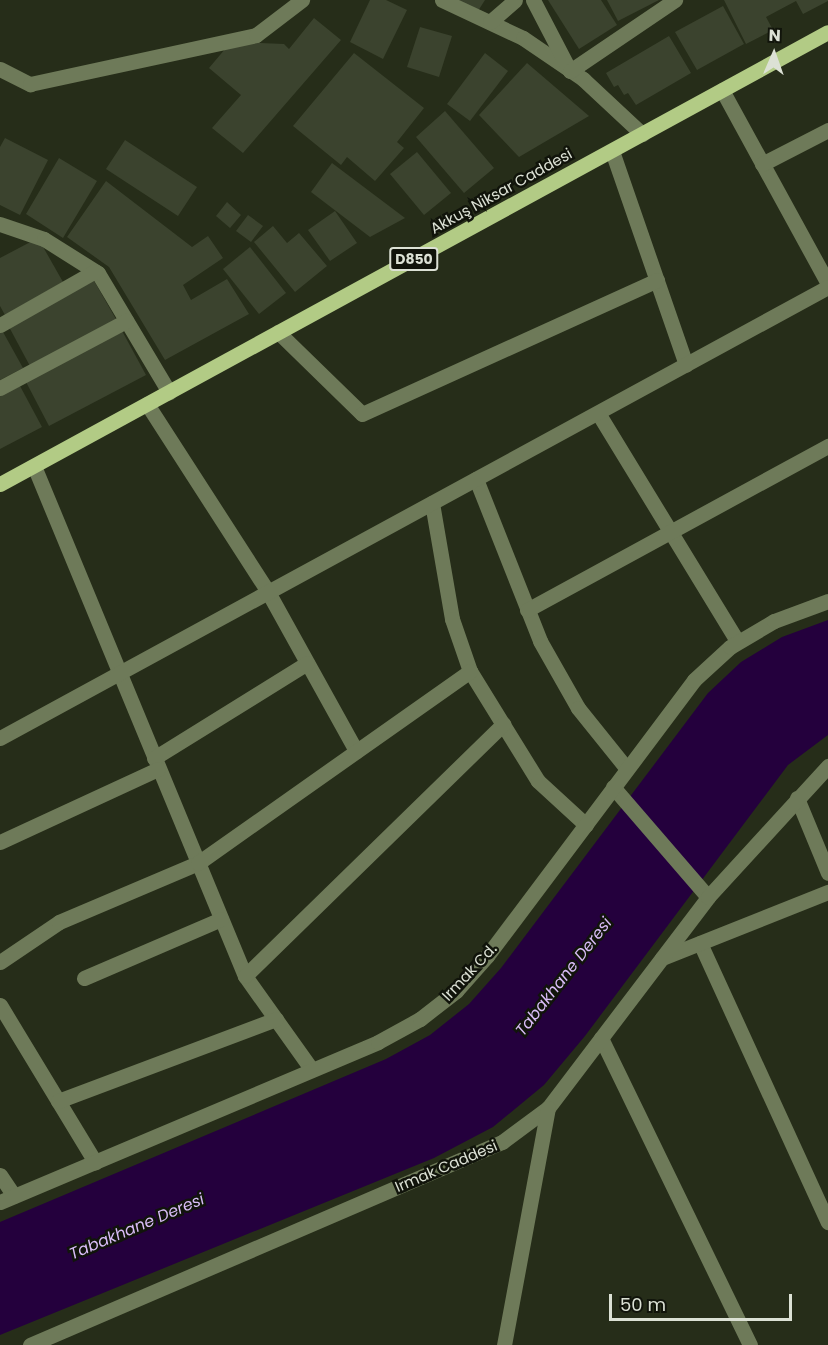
<!DOCTYPE html>
<meta charset="utf-8">
<style>
body{margin:0}
#map{position:relative;width:828px;height:1345px;overflow:hidden;background:#262d19;font-family:Poppins,sans-serif}
div>[style]{position:absolute}
[style*='--x']{left:calc(var(--x)*1px);top:calc(var(--y)*1px);width:calc(var(--w)*1px);rotate:calc(var(--a)*1deg)}
.water>*{inset:0;background:#24003d}
.building>*{inset:0;background:#3b432e}
.minor>*{height:15px;margin:-7.5px;padding:0 7.5px;transform-origin:7.5px;border-radius:7.5px;background:#6e7a59}
.major>*{height:15px;margin:-7.5px;padding:0 7.5px;transform-origin:7.5px;border-radius:7.5px;background:#b2cb85}
span{translate:-50% -50%;white-space:nowrap;text-align:center;line-height:1.15;-webkit-text-stroke:5px #11140b;paint-order:stroke}
.shield-label span{padding:2px 4px;background:#11140b;border:2px solid;border-radius:4px;-webkit-text-stroke-width:0}
.shield-label{font-size:14px;color:#dce1d5;font-weight:700}
.street-label{font-size:15px;color:#dce1d5}
.water-label{font-size:16px;color:#d8bcf6;font-style:italic}
.north{position:absolute;left:744px;top:24px;width:60px;height:60px;-webkit-text-stroke:4px #11140b;paint-order:stroke;rotate:2deg;font-size:16px;font-weight:700;line-height:24px;text-align:center;color:#dce1d5}
.north::after{content:'';display:block;margin:auto;width:21px;height:27px;background:#dce1d5;clip-path:polygon(50% 0,100% 100%,50% 72%,0 100%)}
.scale{position:absolute;left:609px;top:1294px;width:183px;height:27px;box-sizing:border-box;border:3px solid #dce1d5;border-top:0;padding-left:8px;font-size:18px;line-height:21px;white-space:nowrap;color:#dce1d5;-webkit-text-stroke:4px #11140b;paint-order:stroke}
</style>
<div id="map">
<div class="water">
<i style="clip-path:polygon(828px 620px,828px 735px,788px 765px,585px 1036px,544px 1085px,493px 1127px,434px 1158px,0 1335px,0 1222px,386px 1059px,430px 1035px,469px 1004px,501px 968px,708px 693px,741px 662px,782px 637px)"></i>
</div>
<div class="building">
<i style="clip-path:polygon(370px 0,386px 0,407px 10px,383px 59px,350px 42px)"></i>
<i style="clip-path:polygon(459px 0,485px 0,478px 11px)"></i>
<i style="clip-path:polygon(548px 0,601px 0,617px 25px,579px 49px)"></i>
<i style="clip-path:polygon(607px 0,659px 0,618px 21px)"></i>
<i style="clip-path:polygon(724px 0,828px 0,828px 1px,803px 14px,796px 1px,779px 10px,766px 17px,773px 30px,746px 44px)"></i>
<i style="clip-path:polygon(723px 6px,744px 44px,697px 70px,675px 32px)"></i>
<i style="clip-path:polygon(314px 18px,341px 40px,243px 153px,212px 128px,241px 95px,209px 68px,231px 42px,284px 44px,289px 49px)"></i>
<i style="clip-path:polygon(420px 27px,452px 36px,439px 77px,407px 67px)"></i>
<i style="clip-path:polygon(669px 36px,691px 73px,636px 105px,628px 93px,624px 95px,618px 85px,614px 87px,606px 73px)"></i>
<i style="clip-path:polygon(354px 53px,424px 108px,397px 142px,404px 148px,375px 181px,347px 157px,341px 165px,293px 126px)"></i>
<i style="clip-path:polygon(485px 53px,508px 71px,470px 121px,447px 104px)"></i>
<i style="clip-path:polygon(527px 63px,589px 116px,519px 157px,479px 115px)"></i>
<i style="clip-path:polygon(445px 111px,494px 168px,464px 193px,416px 137px)"></i>
<i style="clip-path:polygon(5px 138px,48px 160px,20px 215px,0 205px,0 147px)"></i>
<i style="clip-path:polygon(125px 140px,197px 187px,178px 216px,106px 169px)"></i>
<i style="clip-path:polygon(417px 152px,451px 193px,424px 215px,390px 174px)"></i>
<i style="clip-path:polygon(59px 158px,97px 181px,63px 238px,26px 214px)"></i>
<i style="clip-path:polygon(332px 163px,405px 218px,370px 237px,311px 192px)"></i>
<i style="clip-path:polygon(106px 181px,192px 247px,208px 236px,223px 258px,183px 285px,191px 300px,227px 279px,249px 314px,165px 360px,109px 267px,67px 237px)"></i>
<i style="clip-path:polygon(227px 202px,241px 215px,230px 228px,216px 216px)"></i>
<i style="clip-path:polygon(335px 211px,357px 243px,330px 261px,308px 230px)"></i>
<i style="clip-path:polygon(248px 215px,263px 226px,251px 242px,236px 231px)"></i>
<i style="clip-path:polygon(273px 226px,287px 243px,299px 233px,327px 266px,295px 292px,254px 242px)"></i>
<i style="clip-path:polygon(38px 238px,63px 282px,5px 315px,0 306px,0 258px)"></i>
<i style="clip-path:polygon(250px 247px,286px 293px,259px 314px,223px 269px)"></i>
<i style="clip-path:polygon(93px 279px,117px 321px,31px 368px,8px 325px)"></i>
<i style="clip-path:polygon(121px 329px,146px 375px,49px 426px,25px 380px)"></i>
<i style="clip-path:polygon(3px 332px,23px 368px,0 380px,0 333px)"></i>
<i style="clip-path:polygon(20px 386px,42px 427px,0 449px,0 396px)"></i>
</div>
<div class="minor">
<i style="--x:442;--y:0;--w:89;--a:25.1"></i>
<i style="--x:523;--y:38;--w:73;--a:34.3"></i>
<i style="--x:583;--y:79;--w:81;--a:43"></i>
<i style="--x:533;--y:0;--w:80;--a:62.5"></i>
<i style="--x:570;--y:71;--w:127;--a:-34.1"></i>
<i style="--x:490;--y:22;--w:33;--a:-41"></i>
<i style="--x:0;--y:69;--w:34;--a:27"></i>
<i style="--x:30;--y:84;--w:231;--a:-12.2"></i>
<i style="--x:256;--y:35;--w:58;--a:-37.3"></i>
<i style="--x:722;--y:90;--w:221;--a:61.3"></i>
<i style="--x:612;--y:151;--w:226;--a:70.9"></i>
<i style="--x:762;--y:164;--w:74;--a:-27.3"></i>
<i style="--x:0;--y:224;--w:46;--a:18.8"></i>
<i style="--x:44;--y:239;--w:64;--a:32.2"></i>
<i style="--x:98;--y:273;--w:139;--a:59.2"></i>
<i style="--x:0;--y:325;--w:109;--a:-29.6"></i>
<i style="--x:278;--y:332;--w:117;--a:44.3"></i>
<i style="--x:362;--y:414;--w:324;--a:-24.4"></i>
<i style="--x:0;--y:388;--w:143;--a:-28"></i>
<i style="--x:147;--y:404;--w:224;--a:57.2"></i>
<i style="--x:268;--y:592;--w:182;--a:61"></i>
<i style="--x:598;--y:413;--w:268;--a:58.6"></i>
<i style="--x:34;--y:466;--w:552;--a:67.52"></i>
<i style="--x:245;--y:976;--w:115;--a:54.5"></i>
<i style="--x:476;--y:479;--w:174;--a:68.4"></i>
<i style="--x:540;--y:641;--w:77;--a:60.4"></i>
<i style="--x:578;--y:708;--w:78;--a:51.2"></i>
<i style="--x:432;--y:503;--w:118;--a:80.2"></i>
<i style="--x:452;--y:619;--w:55;--a:70.9"></i>
<i style="--x:470;--y:671;--w:129;--a:58.3"></i>
<i style="--x:538;--y:781;--w:65;--a:42.5"></i>
<i style="--x:527;--y:610;--w:343;--a:-28.6"></i>
<i style="--x:0;--y:738;--w:943;--a:-28.58"></i>
<i style="--x:154;--y:758;--w:180;--a:-31.8"></i>
<i style="--x:613;--y:787;--w:145;--a:49.2"></i>
<i style="--x:797;--y:798;--w:81;--a:67.5"></i>
<i style="--x:0;--y:842;--w:174;--a:-24.8"></i>
<i style="--x:700;--y:943;--w:307;--a:65.4"></i>
<i style="--x:662;--y:958;--w:179;--a:-21.7"></i>
<i style="--x:0;--y:962;--w:71;--a:-34.1"></i>
<i style="--x:59;--y:922;--w:151;--a:-23"></i>
<i style="--x:198;--y:863;--w:333;--a:-35.2"></i>
<i style="--x:245;--y:976;--w:361;--a:-44.3"></i>
<i style="--x:84;--y:978;--w:149;--a:-23.3"></i>
<i style="--x:0;--y:1005;--w:184;--a:58.8"></i>
<i style="--x:601;--y:1038;--w:341;--a:64.1"></i>
<i style="--x:58;--y:1101;--w:233;--a:-20.6"></i>
<i style="--x:0;--y:1175;--w:25;--a:56"></i>
<i style="--x:0;--y:1202;--w:410;--a:-22.9"></i>
<i style="--x:378;--y:1042;--w:48;--a:-28.7"></i>
<i style="--x:420;--y:1019;--w:46;--a:-37.9"></i>
<i style="--x:456;--y:991;--w:47;--a:-48.5"></i>
<i style="--x:487;--y:956;--w:345;--a:-53.1"></i>
<i style="--x:694;--y:680;--w:49;--a:-42.5"></i>
<i style="--x:730;--y:647;--w:51;--a:-30.6"></i>
<i style="--x:774;--y:621;--w:58;--a:-20.3"></i>
<i style="--x:30;--y:1345;--w:514;--a:-23.27"></i>
<i style="--x:502;--y:1142;--w:57;--a:-36.5"></i>
<i style="--x:548;--y:1108;--w:265;--a:-52.8"></i>
<i style="--x:708;--y:897;--w:178;--a:-47.5"></i>
<i style="--x:504;--y:1345;--w:241;--a:-79.5"></i>
</div>
<div class="major">
<i style="--x:0;--y:484;--w:943;--a:-28.63"></i>
</div>
<div class="shield-label">
<span style="left:414px;top:259px">D850</span>
</div>
<div class="street-label">
<span style="left:501px;top:191px;rotate:-29deg">Akkuş Niksar Caddesi</span>
<span style="left:469px;top:972px;rotate:-47deg">Irmak Cd.</span>
<span style="left:446px;top:1166px;rotate:-23deg">Irmak Caddesi</span>
</div>
<div class="water-label">
<span style="left:564px;top:977px;rotate:-52deg">Tabakhane Deresi</span>
<span style="left:137px;top:1227px;rotate:-23deg">Tabakhane Deresi</span>
</div>
<div class="north">N</div>
<div class="scale">50 m</div>
</div>
